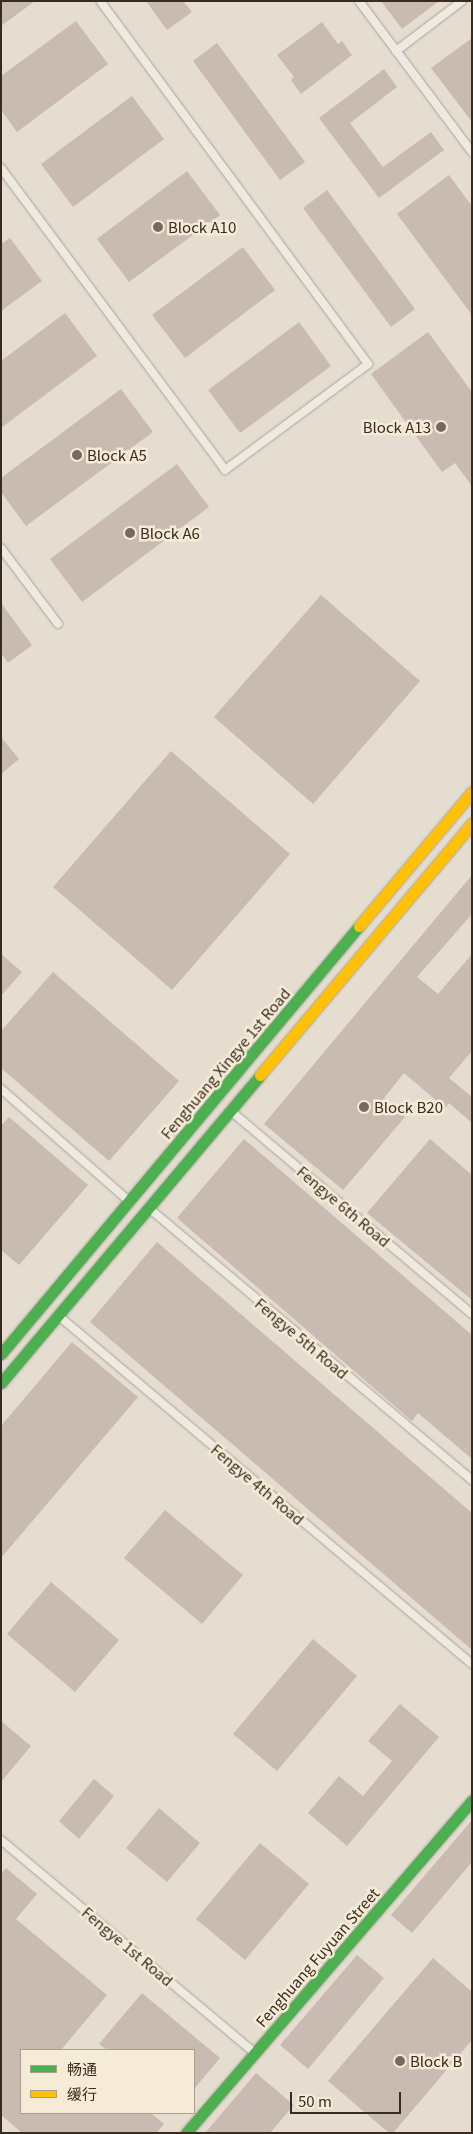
<!DOCTYPE html>
<meta charset="utf-8">
<style>
body{margin:0}
#map{position:relative;width:473px;height:2134px;overflow:hidden;background:#e5ddd0;font-family:Georgia,"Noto Sans SC",serif}
div>[style]{position:absolute}
[style*='--x']{left:calc(var(--x)*1px);top:calc(var(--y)*1px);width:calc(var(--w)*1px);rotate:calc(var(--a)*1deg)}
.building>*{inset:0;background:#c9bbb1}
.roads{filter:drop-shadow(0 0 1px #aba398) drop-shadow(0 0 1px #aba398)}
.lane>*{height:8px;margin:-4px;padding:0 4px;transform-origin:4px;border-radius:4px;background:#eee9e1}
.fast>*{height:11px;margin:-5.5px;padding:0 5.5px;transform-origin:5.5px;border-radius:5.5px;background:#4caf50}
.slow>*{height:11px;margin:-5.5px;padding:0 5.5px;transform-origin:5.5px;border-radius:5.5px;background:#ffc107}
.dots>*{width:14px;height:14px;translate:-50% -50%;box-sizing:border-box;border:2px solid #f5ebd6;border-radius:50%}
span{translate:-50% -50%;white-space:nowrap;text-align:center;line-height:1.15;-webkit-text-stroke:5px #f5ebd6;paint-order:stroke}
.poi-label{font-size:15px;color:#3a2b20}
.left{translate:0 -50%;text-align:left}
.right{translate:-100% -50%;text-align:right}
.street-label{font-size:15px;color:#3a2b20}
.frame{position:absolute;inset:0;border:2px solid #3a2b20;pointer-events:none}
.legend{position:absolute;left:20px;top:2049px;width:175px;height:65px;box-sizing:border-box;background:#f5ebd6;border:1px solid #aa9e8d;margin:0;padding:6px 9px;list-style:none;font-size:15px;color:#3a2b20}
.legend li{display:flex;align-items:center;gap:10px;height:25px}
.legend b{width:25px;border:1px solid #aa9e8d}
.scale{position:absolute;left:290px;top:2092px;width:111px;height:22px;box-sizing:border-box;border:2px solid #3a2b20;border-top:0;padding-left:6px;font-size:15px;line-height:18px;white-space:nowrap;color:#3a2b20;-webkit-text-stroke:4px #f5ebd6;paint-order:stroke}
</style>
<div id="map">
<div class="building">
<i style="clip-path:polygon(1px 1px,35px 1px,1px 26px)"></i>
<i style="clip-path:polygon(146px 1px,183px 1px,192px 12px,167px 30px)"></i>
<i style="clip-path:polygon(381px 1px,439px 1px,402px 29px)"></i>
<i style="clip-path:polygon(76px 21px,108px 64px,17px 132px,1px 110px,1px 76px)"></i>
<i style="clip-path:polygon(322px 22px,338px 44px,342px 41px,352px 55px,301px 94px,291px 80px,294px 77px,277px 55px)"></i>
<i style="clip-path:polygon(472px 38px,472px 122px,431px 68px)"></i>
<i style="clip-path:polygon(217px 43px,305px 162px,280px 180px,193px 61px)"></i>
<i style="clip-path:polygon(384px 69px,397px 87px,350px 123px,383px 167px,431px 132px,444px 150px,379px 198px,319px 118px)"></i>
<i style="clip-path:polygon(132px 96px,164px 139px,73px 207px,41px 164px)"></i>
<i style="clip-path:polygon(187px 171px,220px 215px,129px 282px,97px 239px)"></i>
<i style="clip-path:polygon(449px 175px,472px 206px,472px 315px,397px 214px)"></i>
<i style="clip-path:polygon(327px 190px,415px 309px,391px 327px,303px 208px)"></i>
<i style="clip-path:polygon(10px 238px,42px 281px,1px 311px,1px 244px)"></i>
<i style="clip-path:polygon(243px 247px,275px 290px,185px 358px,152px 315px)"></i>
<i style="clip-path:polygon(65px 313px,97px 356px,1px 428px,1px 361px)"></i>
<i style="clip-path:polygon(299px 322px,331px 366px,240px 433px,208px 390px)"></i>
<i style="clip-path:polygon(428px 332px,472px 392px,472px 486px,455px 463px,442px 472px,371px 374px)"></i>
<i style="clip-path:polygon(121px 389px,153px 432px,26px 526px,1px 492px,1px 478px)"></i>
<i style="clip-path:polygon(177px 464px,209px 507px,82px 602px,50px 559px)"></i>
<i style="clip-path:polygon(321px 595px,420px 681px,313px 804px,214px 717px)"></i>
<i style="clip-path:polygon(1px 603px,32px 645px,8px 663px,1px 653px)"></i>
<i style="clip-path:polygon(1px 737px,19px 759px,1px 774px)"></i>
<i style="clip-path:polygon(171px 751px,290px 854px,172px 990px,53px 887px)"></i>
<i style="clip-path:polygon(472px 875px,472px 914px,417px 977px,438px 994px,472px 954px,472px 1051px,449px 1078px,472px 1097px,472px 1123px,449px 1103px,445px 1108px,404px 1073px,384px 1098px,405px 1117px,343px 1190px,264px 1124px)"></i>
<i style="clip-path:polygon(1px 954px,22px 972px,1px 996px)"></i>
<i style="clip-path:polygon(53px 972px,179px 1081px,109px 1161px,1px 1068px,1px 1031px)"></i>
<i style="clip-path:polygon(9px 1117px,88px 1185px,19px 1265px,1px 1250px,1px 1126px)"></i>
<i style="clip-path:polygon(244px 1139px,472px 1335px,472px 1459px,418px 1413px,412px 1421px,177px 1218px)"></i>
<i style="clip-path:polygon(430px 1139px,472px 1175px,472px 1300px,367px 1213px)"></i>
<i style="clip-path:polygon(157px 1242px,472px 1513px,472px 1650px,90px 1322px)"></i>
<i style="clip-path:polygon(72px 1342px,138px 1397px,1px 1558px,1px 1426px)"></i>
<i style="clip-path:polygon(165px 1510px,243px 1575px,202px 1624px,124px 1558px)"></i>
<i style="clip-path:polygon(51px 1582px,119px 1640px,75px 1692px,7px 1634px)"></i>
<i style="clip-path:polygon(313px 1639px,357px 1676px,277px 1771px,233px 1734px)"></i>
<i style="clip-path:polygon(400px 1704px,439px 1737px,347px 1846px,308px 1813px,339px 1776px,363px 1796px,392px 1761px,368px 1741px)"></i>
<i style="clip-path:polygon(1px 1721px,31px 1746px,1px 1782px)"></i>
<i style="clip-path:polygon(94px 1779px,114px 1796px,79px 1839px,59px 1821px)"></i>
<i style="clip-path:polygon(159px 1808px,200px 1843px,167px 1882px,126px 1848px)"></i>
<i style="clip-path:polygon(472px 1820px,472px 1862px,412px 1933px,391px 1915px)"></i>
<i style="clip-path:polygon(260px 1843px,309px 1884px,245px 1960px,196px 1919px)"></i>
<i style="clip-path:polygon(6px 1868px,37px 1894px,16px 1919px,107px 1995px,61px 2050px,21px 2050px,21px 2113px,151px 2113px,164px 2124px,157px 2133px,22px 2133px,1px 2115px,1px 1874px)"></i>
<i style="clip-path:polygon(357px 1955px,384px 1978px,308px 2069px,280px 2045px)"></i>
<i style="clip-path:polygon(433px 1958px,472px 1992px,472px 2040px,393px 2133px,389px 2133px,328px 2081px)"></i>
<i style="clip-path:polygon(142px 1993px,220px 2058px,194px 2089px,194px 2050px,107px 2050px,99px 2044px)"></i>
<i style="clip-path:polygon(256px 2073px,294px 2105px,270px 2133px,205px 2133px)"></i>
</div>
<div class="roads">
<div class="lane">
<i style="--x:359;--y:1;--w:189;--a:53.2"></i>
<i style="--x:396;--y:51;--w:83;--a:-37.1"></i>
<i style="--x:1;--y:168;--w:376;--a:53.4"></i>
<i style="--x:225;--y:470;--w:178;--a:-36.5"></i>
<i style="--x:368;--y:364;--w:451;--a:-126.4"></i>
<i style="--x:1;--y:548;--w:95;--a:53.1"></i>
<i style="--x:1;--y:1089;--w:169;--a:41.2"></i>
<i style="--x:232;--y:1112;--w:314;--a:40.1"></i>
<i style="--x:150;--y:1209;--w:421;--a:40.1"></i>
<i style="--x:60;--y:1317;--w:539;--a:40.11"></i>
<i style="--x:1;--y:1840;--w:330;--a:40"></i>
</div>
<div class="fast">
<i style="--x:1;--y:1354;--w:558;--a:-50.09"></i>
<i style="--x:1;--y:1383;--w:402;--a:-49.9"></i>
<i style="--x:186;--y:2133;--w:439;--a:-49.3"></i>
</div>
<div class="slow">
<i style="--x:359;--y:926;--w:175;--a:-49.9"></i>
<i style="--x:260;--y:1075;--w:329;--a:-49.9"></i>
</div>
</div>
<div class="dots">
<i style="left:158px;top:227px;background:#76695e"></i>
<i style="left:441px;top:427px;background:#76695e"></i>
<i style="left:77px;top:455px;background:#76695e"></i>
<i style="left:130px;top:533px;background:#76695e"></i>
<i style="left:364px;top:1107px;background:#76695e"></i>
<i style="left:400px;top:2061px;background:#76695e"></i>
</div>
<div class="poi-label">
<span class="left" style="left:168px;top:227px">Block A10</span>
<span class="right" style="left:431px;top:427px">Block A13</span>
<span class="left" style="left:87px;top:455px">Block A5</span>
<span class="left" style="left:140px;top:533px">Block A6</span>
<span class="left" style="left:374px;top:1107px">Block B20</span>
<span class="left" style="left:410px;top:2061px">Block B</span>
</div>
<div class="street-label">
<span style="left:225px;top:1063px;rotate:-50deg">Fenghuang Xingye 1st Road</span>
<span style="left:344px;top:1206px;rotate:40deg">Fengye 6th Road</span>
<span style="left:302px;top:1338px;rotate:40deg">Fengye 5th Road</span>
<span style="left:258px;top:1484px;rotate:40deg">Fengye 4th Road</span>
<span style="left:128px;top:1946px;rotate:40deg">Fengye 1st Road</span>
<span style="left:317px;top:1957px;rotate:-49deg">Fenghuang Fuyuan Street</span>
</div>
<div class="frame"></div>
<ul class="legend">
<li><b style="height:6px;background:#4caf50"></b>畅通</li>
<li><b style="height:6px;background:#ffc107"></b>缓行</li>
</ul>
<div class="scale">50 m</div>
</div>
